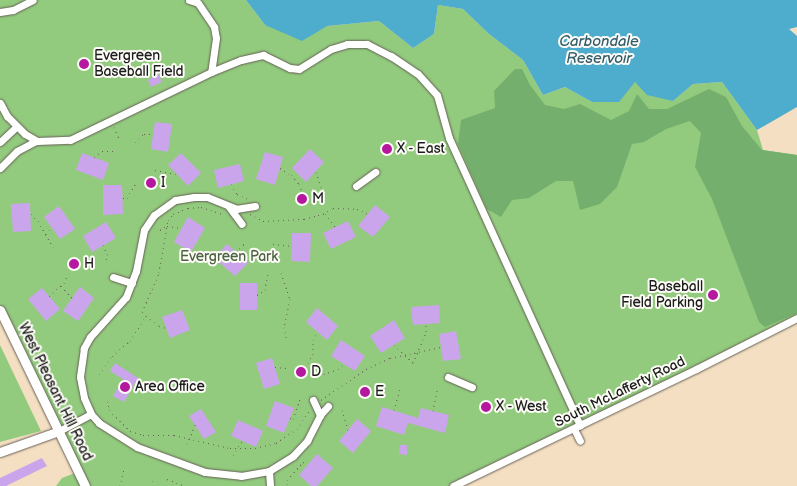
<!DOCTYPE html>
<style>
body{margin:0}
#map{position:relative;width:797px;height:486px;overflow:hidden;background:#f4dfc2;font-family:"Balsamiq Sans",sans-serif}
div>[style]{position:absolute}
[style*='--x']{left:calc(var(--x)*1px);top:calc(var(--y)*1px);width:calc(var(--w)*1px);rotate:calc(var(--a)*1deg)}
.green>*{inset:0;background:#92cb7e}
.forest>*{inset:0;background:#75af6d}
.water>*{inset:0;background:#4eaccd}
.building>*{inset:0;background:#cba5ec}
.path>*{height:1px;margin-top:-0.5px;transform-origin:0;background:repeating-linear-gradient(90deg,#686056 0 1px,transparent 0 5px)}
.roads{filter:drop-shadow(0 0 1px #686056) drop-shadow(0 0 1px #686056)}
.minor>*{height:7px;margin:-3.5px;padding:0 3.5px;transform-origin:3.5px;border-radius:3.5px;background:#fff}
.tertiary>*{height:9px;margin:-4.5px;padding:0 4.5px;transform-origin:4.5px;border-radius:4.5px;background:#fff}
.dots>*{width:14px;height:14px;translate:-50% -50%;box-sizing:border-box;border:2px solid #fdfcf7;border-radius:50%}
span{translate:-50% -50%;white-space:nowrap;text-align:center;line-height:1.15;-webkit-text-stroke:4px #fdfcf7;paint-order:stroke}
.poi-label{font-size:14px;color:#1c1c1c}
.left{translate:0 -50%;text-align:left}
.right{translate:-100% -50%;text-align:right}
.park-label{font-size:14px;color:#4b6243}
.street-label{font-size:14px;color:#1c1c1c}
.water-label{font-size:15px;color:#325d6c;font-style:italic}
</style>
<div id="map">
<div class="green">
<i style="clip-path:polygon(0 0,246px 0,265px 25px,327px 26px,379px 21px,413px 48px,434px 34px,438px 5px,463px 9px,489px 34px,523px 60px,543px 95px,565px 87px,592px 102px,635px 82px,673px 101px,693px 84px,722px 82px,757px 130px,763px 150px,797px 155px,797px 316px,453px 486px,85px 486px,0 310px)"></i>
<i style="clip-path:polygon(0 345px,41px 431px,0 442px)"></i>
<i style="clip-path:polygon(75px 473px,81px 486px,56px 486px,62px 478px)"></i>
</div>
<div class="forest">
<i style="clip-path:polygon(515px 69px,522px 69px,530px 85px,545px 105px,564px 109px,580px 104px,611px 120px,629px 111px,637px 94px,649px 109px,667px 109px,709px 89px,726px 97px,742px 126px,762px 150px,797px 155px,797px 313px,765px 327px,759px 322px,712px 199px,695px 167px,701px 133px,690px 121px,666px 129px,644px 142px,632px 144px,617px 187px,600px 204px,580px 210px,573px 181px,556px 181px,529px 198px,512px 200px,501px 217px,487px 209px,458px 144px,461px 120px,495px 108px,494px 91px)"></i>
</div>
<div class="water">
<i style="clip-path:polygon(246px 0,797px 0,797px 27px,789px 29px,797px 36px,797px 107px,757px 130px,722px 82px,693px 84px,673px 101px,647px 95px,635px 82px,619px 102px,592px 102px,565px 87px,543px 95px,523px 60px,489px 34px,463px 9px,438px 5px,434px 34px,413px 48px,379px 21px,327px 26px,302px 41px,265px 25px)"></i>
</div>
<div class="building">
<i style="clip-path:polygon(158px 74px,162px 82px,151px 87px,148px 80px)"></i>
<i style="clip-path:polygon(155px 122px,172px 124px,168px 152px,151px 149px)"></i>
<i style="clip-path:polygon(310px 149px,324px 162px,306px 182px,292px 168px)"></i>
<i style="clip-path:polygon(265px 152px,283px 157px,275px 185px,256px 179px)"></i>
<i style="clip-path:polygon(82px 153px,109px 163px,103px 180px,76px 170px)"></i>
<i style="clip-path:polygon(181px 153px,201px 173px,188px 186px,168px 165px)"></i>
<i style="clip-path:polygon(240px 164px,244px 181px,218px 188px,214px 170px)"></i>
<i style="clip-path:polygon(103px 185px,122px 185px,123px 214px,103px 215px)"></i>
<i style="clip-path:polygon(30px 203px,31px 231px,13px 232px,11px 204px)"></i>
<i style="clip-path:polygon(375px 205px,390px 217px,373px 237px,358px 226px)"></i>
<i style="clip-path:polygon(59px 206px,75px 229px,60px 239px,44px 217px)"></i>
<i style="clip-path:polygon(188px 217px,205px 228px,191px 252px,174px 242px)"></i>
<i style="clip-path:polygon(348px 221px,356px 237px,331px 249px,323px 233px)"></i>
<i style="clip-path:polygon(106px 222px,116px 238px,92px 252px,83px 236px)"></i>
<i style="clip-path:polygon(292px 233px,311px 233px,310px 262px,291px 261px)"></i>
<i style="clip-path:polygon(227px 244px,248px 263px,235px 276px,214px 258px)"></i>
<i style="clip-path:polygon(240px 283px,257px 283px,257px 310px,240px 310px)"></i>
<i style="clip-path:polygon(80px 287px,94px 298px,78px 321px,63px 311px)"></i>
<i style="clip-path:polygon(42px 288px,60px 309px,46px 321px,28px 299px)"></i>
<i style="clip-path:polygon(439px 305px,440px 323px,413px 325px,411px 307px)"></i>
<i style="clip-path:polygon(317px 308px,338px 326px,327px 340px,306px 322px)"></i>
<i style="clip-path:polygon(182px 310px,190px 330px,170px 338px,162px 317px)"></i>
<i style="clip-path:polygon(394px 320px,405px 338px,381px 353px,370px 336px)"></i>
<i style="clip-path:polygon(456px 331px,461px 359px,443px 361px,439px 334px)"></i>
<i style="clip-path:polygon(341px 340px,365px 356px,355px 371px,331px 356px)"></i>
<i style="clip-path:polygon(272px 358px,280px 384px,264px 389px,256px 363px)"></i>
<i style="clip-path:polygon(115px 363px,138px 378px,124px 402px,113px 396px,123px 379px,110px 371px)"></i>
<i style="clip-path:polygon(275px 401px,294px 408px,284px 433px,266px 426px)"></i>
<i style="clip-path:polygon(382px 407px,418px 418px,421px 408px,449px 415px,445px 433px,408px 423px,404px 435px,376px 426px)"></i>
<i style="clip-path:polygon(201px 409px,216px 432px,204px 439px,189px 416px)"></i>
<i style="clip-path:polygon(357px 419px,371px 431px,353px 453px,339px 441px)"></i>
<i style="clip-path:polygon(238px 420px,263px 431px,256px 447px,231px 436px)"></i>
<i style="clip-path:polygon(400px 445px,407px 445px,407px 455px,399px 454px)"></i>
<i style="clip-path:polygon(317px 454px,333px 468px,317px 486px,311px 486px,299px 475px)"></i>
<i style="clip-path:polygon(42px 458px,47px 466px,6px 486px,0 486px,0 478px)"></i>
</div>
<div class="path">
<i style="--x:114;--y:127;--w:13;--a:67"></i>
<i style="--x:135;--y:142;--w:12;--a:-42"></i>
<i style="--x:144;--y:134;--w:9;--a:0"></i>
<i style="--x:94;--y:157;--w:10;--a:-37"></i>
<i style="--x:102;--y:151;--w:13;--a:0"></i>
<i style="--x:280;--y:168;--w:13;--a:32"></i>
<i style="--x:291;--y:175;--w:12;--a:48"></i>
<i style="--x:299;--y:184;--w:9;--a:69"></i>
<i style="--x:155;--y:170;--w:21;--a:11"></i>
<i style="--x:316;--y:172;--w:16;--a:72"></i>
<i style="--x:231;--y:184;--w:12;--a:59"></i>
<i style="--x:237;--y:194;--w:12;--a:24"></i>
<i style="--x:123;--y:198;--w:4;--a:0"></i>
<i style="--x:127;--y:198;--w:17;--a:-59"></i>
<i style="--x:31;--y:214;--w:10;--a:45"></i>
<i style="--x:38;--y:221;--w:30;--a:60"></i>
<i style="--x:250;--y:214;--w:15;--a:28"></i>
<i style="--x:263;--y:221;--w:41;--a:-2.8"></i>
<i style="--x:304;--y:219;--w:20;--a:-15"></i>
<i style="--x:323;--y:214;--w:12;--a:-31"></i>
<i style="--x:333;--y:208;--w:24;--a:2"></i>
<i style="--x:357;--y:209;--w:12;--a:24"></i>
<i style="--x:325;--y:214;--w:16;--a:52"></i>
<i style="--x:160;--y:230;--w:8;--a:-30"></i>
<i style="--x:167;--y:226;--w:15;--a:8"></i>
<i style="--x:46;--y:234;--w:9;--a:-54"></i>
<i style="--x:273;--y:244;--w:19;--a:6"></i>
<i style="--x:103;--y:245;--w:10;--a:66"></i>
<i style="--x:107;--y:254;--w:8;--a:97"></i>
<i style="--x:236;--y:252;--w:13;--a:-45"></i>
<i style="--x:281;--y:273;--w:28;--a:71"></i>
<i style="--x:290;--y:299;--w:29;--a:102"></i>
<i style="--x:284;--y:327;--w:14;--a:78"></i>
<i style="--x:61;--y:286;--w:16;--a:47"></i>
<i style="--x:257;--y:295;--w:9;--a:-32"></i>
<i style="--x:265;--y:290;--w:17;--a:-80"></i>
<i style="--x:49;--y:296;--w:20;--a:-41"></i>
<i style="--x:64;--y:283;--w:10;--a:-66"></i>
<i style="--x:146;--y:316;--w:16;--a:38"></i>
<i style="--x:159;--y:326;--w:8;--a:14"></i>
<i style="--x:394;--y:345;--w:26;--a:43"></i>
<i style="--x:413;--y:363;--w:34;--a:-67"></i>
<i style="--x:426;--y:332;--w:8;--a:-90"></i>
<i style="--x:308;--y:363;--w:10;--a:-61"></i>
<i style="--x:313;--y:354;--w:14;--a:-90"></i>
<i style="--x:313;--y:340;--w:9;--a:-58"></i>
<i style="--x:275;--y:367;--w:12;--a:5"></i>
<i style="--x:99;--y:374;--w:22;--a:-54"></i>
<i style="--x:112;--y:356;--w:23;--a:-40"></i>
<i style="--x:130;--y:341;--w:30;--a:-57"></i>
<i style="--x:146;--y:316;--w:6;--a:-135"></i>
<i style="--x:142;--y:312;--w:43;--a:-66.4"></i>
<i style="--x:159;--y:273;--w:54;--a:-80.4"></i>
<i style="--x:168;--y:220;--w:8;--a:-50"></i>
<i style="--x:173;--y:214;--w:16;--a:-22"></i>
<i style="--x:188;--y:208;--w:13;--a:-4"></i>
<i style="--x:201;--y:207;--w:25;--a:18"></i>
<i style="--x:314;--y:377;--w:25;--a:-18"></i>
<i style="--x:338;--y:369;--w:8;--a:-40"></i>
<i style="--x:321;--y:400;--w:55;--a:-34.6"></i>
<i style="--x:366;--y:369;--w:26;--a:-25"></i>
<i style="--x:390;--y:358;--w:52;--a:-12.2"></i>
<i style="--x:108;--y:401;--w:9;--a:84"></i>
<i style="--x:109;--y:410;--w:30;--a:45"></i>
<i style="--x:130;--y:431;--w:14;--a:17"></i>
<i style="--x:143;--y:435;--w:31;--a:0"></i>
<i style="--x:174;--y:435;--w:57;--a:13.1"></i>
<i style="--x:230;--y:448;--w:25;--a:0"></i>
<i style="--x:255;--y:448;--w:22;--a:-13"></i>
<i style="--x:276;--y:443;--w:25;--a:-34"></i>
<i style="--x:297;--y:429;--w:22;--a:-56"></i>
<i style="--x:342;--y:410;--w:21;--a:73"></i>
<i style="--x:394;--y:410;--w:25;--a:-74"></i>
<i style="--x:433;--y:411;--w:25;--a:-79"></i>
<i style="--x:290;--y:418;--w:3;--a:18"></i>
<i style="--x:293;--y:419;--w:24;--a:-71"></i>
<i style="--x:187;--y:444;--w:21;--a:-67"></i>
<i style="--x:233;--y:455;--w:17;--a:-57"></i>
<i style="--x:167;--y:479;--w:19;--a:21"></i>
<i style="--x:152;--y:481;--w:5;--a:68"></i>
<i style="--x:287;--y:484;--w:4;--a:-90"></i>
<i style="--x:287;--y:480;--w:24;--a:-48"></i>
<i style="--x:303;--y:462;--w:5;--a:22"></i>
<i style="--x:120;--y:486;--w:17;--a:-77"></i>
<i style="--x:225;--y:486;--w:13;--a:0"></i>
</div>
<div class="roads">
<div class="minor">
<i style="--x:189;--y:0;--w:9;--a:18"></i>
<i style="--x:198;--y:3;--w:29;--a:56"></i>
<i style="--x:214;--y:27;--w:11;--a:80"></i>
<i style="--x:216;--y:38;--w:34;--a:98"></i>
<i style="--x:0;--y:12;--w:13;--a:-9"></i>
<i style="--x:13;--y:10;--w:22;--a:-27"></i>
<i style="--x:0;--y:103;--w:15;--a:62"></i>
<i style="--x:7;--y:116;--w:25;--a:45"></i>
<i style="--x:25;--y:134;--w:14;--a:30"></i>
<i style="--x:37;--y:141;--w:33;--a:-2"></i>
<i style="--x:70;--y:140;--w:157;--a:-25.7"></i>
<i style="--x:211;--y:72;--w:32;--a:-22"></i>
<i style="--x:241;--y:60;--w:23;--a:-13"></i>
<i style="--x:263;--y:55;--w:30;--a:26"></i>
<i style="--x:290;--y:68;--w:9;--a:6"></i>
<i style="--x:299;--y:69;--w:38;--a:-32"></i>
<i style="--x:331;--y:49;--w:17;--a:-17"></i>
<i style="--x:347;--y:44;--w:20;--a:0"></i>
<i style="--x:367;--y:44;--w:27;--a:27"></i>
<i style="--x:391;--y:56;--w:32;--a:34"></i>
<i style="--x:418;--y:74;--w:28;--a:48"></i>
<i style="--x:437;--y:95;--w:45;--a:74.4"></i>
<i style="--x:449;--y:138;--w:316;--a:65.5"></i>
<i style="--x:0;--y:142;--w:23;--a:-43"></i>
<i style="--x:0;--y:168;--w:24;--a:-45"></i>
<i style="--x:17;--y:151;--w:21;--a:-28"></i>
<i style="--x:356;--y:186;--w:24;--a:-36"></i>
<i style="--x:255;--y:206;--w:18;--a:171"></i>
<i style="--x:237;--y:209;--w:32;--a:-158"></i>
<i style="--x:207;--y:197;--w:13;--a:180"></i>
<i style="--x:194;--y:197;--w:19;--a:171"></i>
<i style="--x:175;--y:200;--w:26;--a:144"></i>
<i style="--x:154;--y:215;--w:18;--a:124"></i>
<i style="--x:144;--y:230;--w:42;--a:101"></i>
<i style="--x:136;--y:271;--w:28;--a:111"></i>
<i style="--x:126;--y:297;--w:54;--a:132"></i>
<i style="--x:90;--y:337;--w:13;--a:119"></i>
<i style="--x:84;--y:348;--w:29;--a:98"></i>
<i style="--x:80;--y:377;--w:21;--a:79"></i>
<i style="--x:84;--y:398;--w:17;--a:66"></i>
<i style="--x:91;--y:414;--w:12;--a:48"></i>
<i style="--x:99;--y:423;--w:45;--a:32.3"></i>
<i style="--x:137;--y:447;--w:72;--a:20.2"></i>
<i style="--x:205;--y:472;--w:36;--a:6"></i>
<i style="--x:241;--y:476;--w:28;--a:-10"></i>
<i style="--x:269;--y:471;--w:28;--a:-32"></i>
<i style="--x:293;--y:456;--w:21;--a:-47"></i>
<i style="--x:307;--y:441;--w:29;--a:-63"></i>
<i style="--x:320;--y:415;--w:12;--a:-48"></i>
<i style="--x:229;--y:207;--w:21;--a:53"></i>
<i style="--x:113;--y:277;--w:20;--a:18"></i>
<i style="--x:448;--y:377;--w:26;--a:23"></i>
<i style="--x:313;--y:400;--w:17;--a:65"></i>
<i style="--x:574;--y:429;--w:13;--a:63"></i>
<i style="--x:59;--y:431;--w:36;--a:-28"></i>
<i style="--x:269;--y:471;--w:15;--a:86"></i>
<i style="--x:453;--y:486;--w:270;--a:-25.7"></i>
<i style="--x:696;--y:369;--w:113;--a:-26.8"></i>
</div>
<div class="tertiary">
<i style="--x:0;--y:310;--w:195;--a:64.2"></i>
<i style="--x:0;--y:452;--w:63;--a:-19.6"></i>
</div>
</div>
<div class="dots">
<i style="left:84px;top:64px;background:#b5179e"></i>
<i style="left:387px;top:149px;background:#b5179e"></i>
<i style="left:151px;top:183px;background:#b5179e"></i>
<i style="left:302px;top:199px;background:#b5179e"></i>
<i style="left:74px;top:264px;background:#b5179e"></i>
<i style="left:713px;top:295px;background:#b5179e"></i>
<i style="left:301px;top:372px;background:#b5179e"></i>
<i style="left:125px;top:387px;background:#b5179e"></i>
<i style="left:365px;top:392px;background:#b5179e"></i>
<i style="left:486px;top:407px;background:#b5179e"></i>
</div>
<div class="poi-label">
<span class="left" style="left:94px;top:64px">Evergreen<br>Baseball Field</span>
<span class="left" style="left:397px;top:149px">X - East</span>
<span class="left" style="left:161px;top:183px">I</span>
<span class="left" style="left:312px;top:199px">M</span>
<span class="left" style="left:84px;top:264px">H</span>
<span class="right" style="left:703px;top:295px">Baseball<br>Field Parking</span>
<span class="left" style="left:311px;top:372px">D</span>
<span class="left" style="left:135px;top:387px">Area Office</span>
<span class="left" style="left:375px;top:392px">E</span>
<span class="left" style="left:496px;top:407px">X - West</span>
</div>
<div class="park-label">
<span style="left:229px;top:257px">Evergreen Park</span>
</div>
<div class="street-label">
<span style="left:55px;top:392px;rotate:64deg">West Pleasant Hill Road</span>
<span style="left:620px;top:392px;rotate:-26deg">South McLafferty Road</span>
</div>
<div class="water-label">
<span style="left:599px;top:50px">Carbondale<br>Reservoir</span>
</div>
</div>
